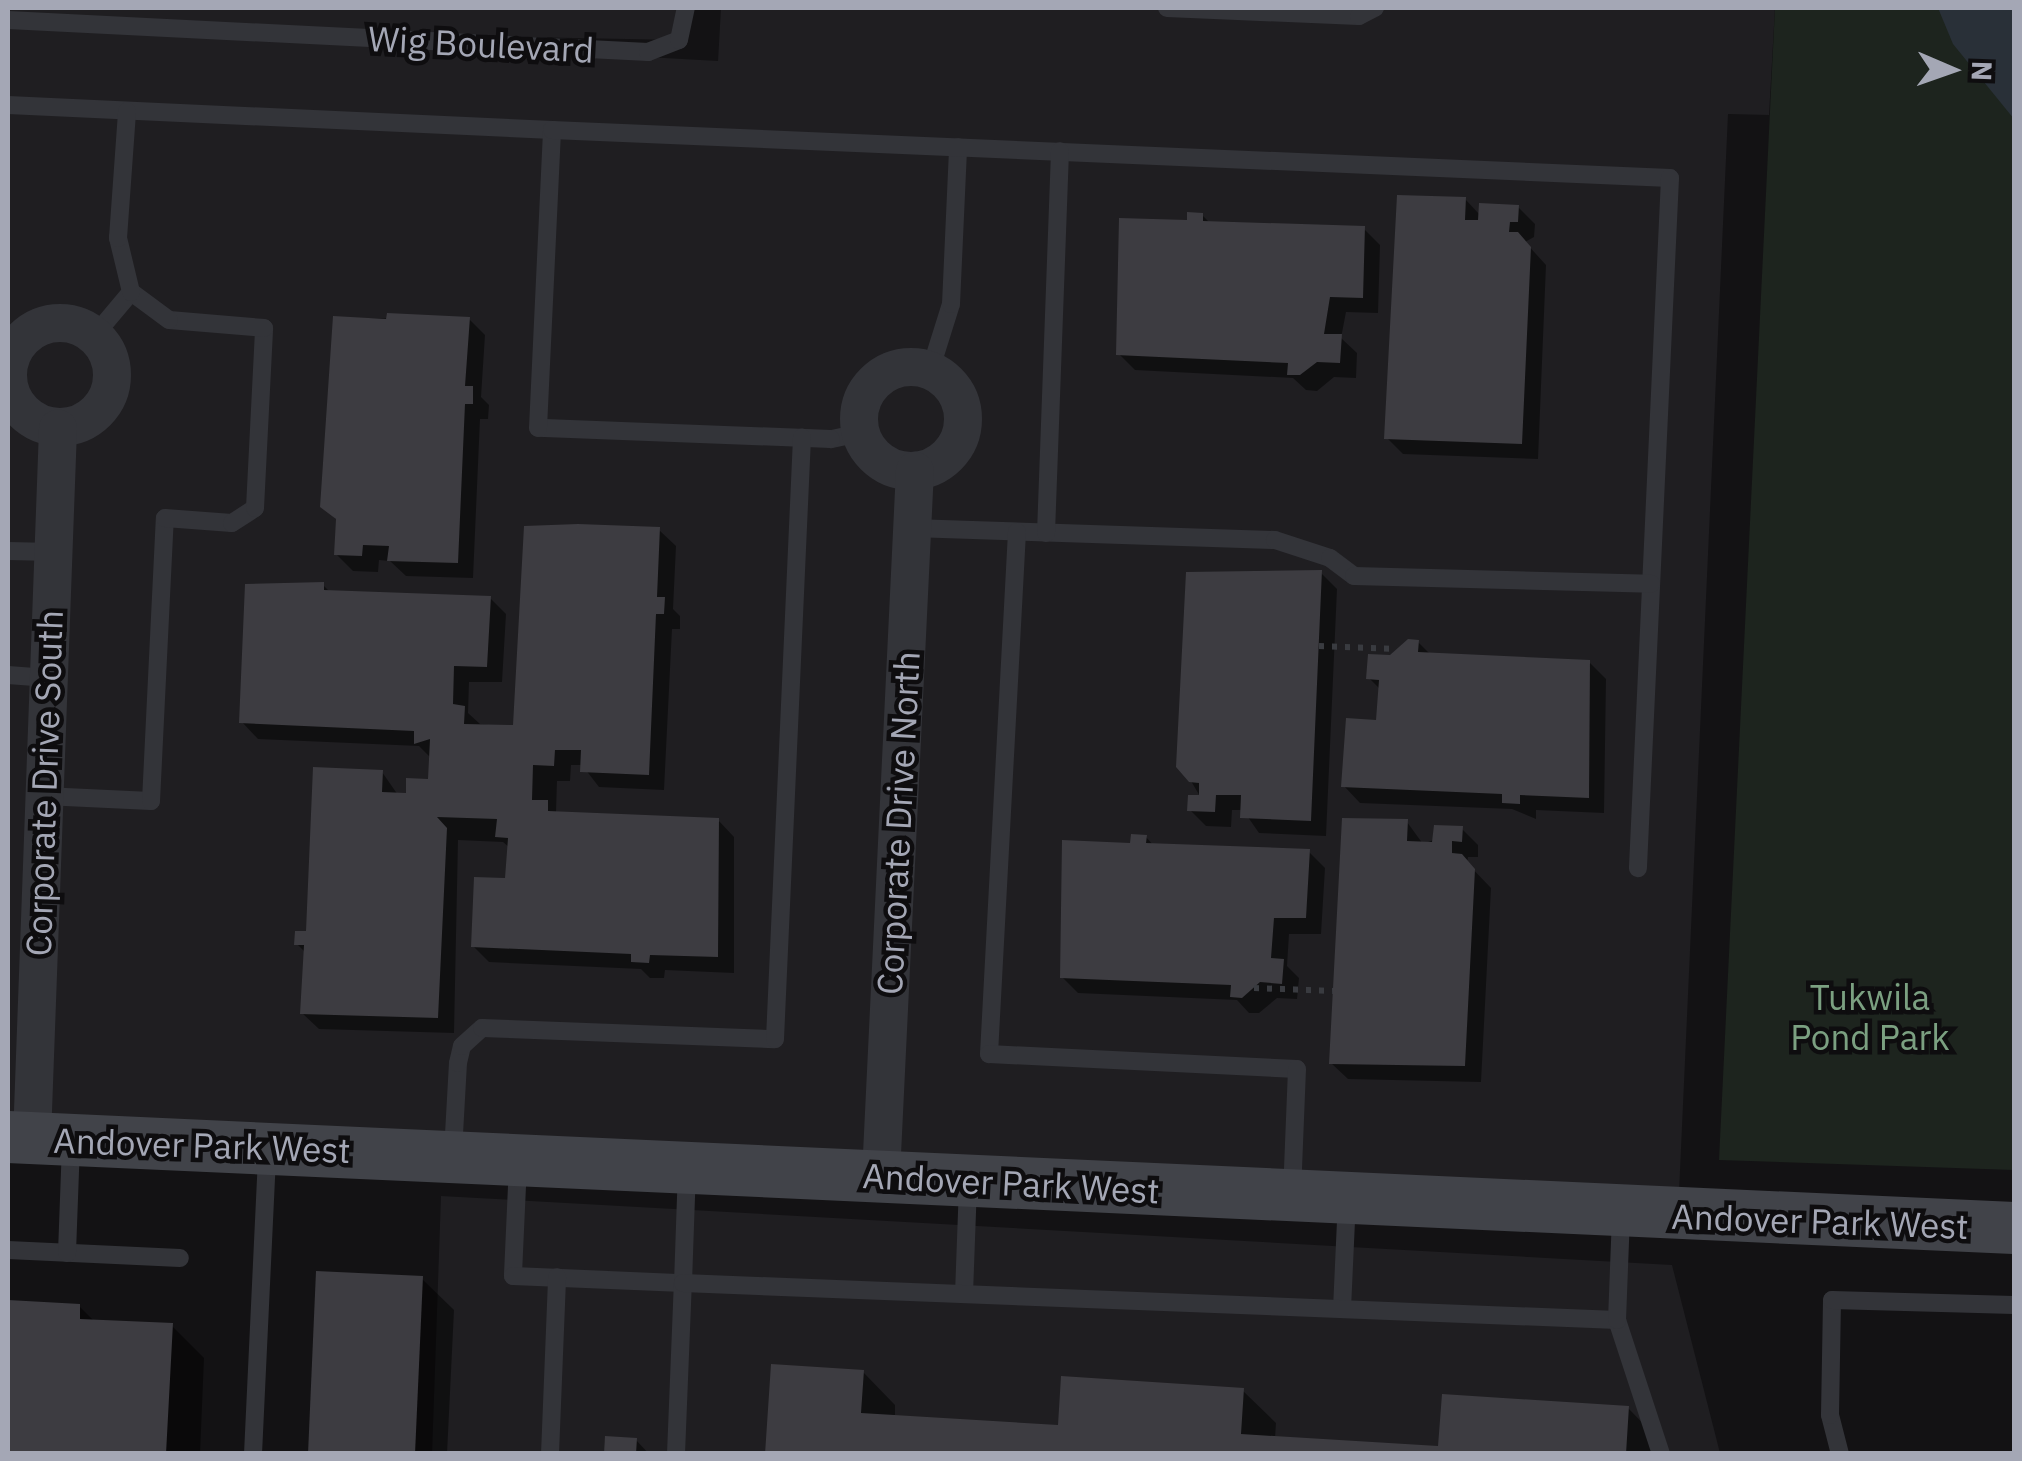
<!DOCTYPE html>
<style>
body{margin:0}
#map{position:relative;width:2022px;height:1461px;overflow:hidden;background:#131214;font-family:"IBM Plex Sans",sans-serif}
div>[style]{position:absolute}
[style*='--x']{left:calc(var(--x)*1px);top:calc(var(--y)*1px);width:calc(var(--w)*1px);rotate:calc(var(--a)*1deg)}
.built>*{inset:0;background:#1f1e21}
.green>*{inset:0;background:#1d241e}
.water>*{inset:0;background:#293038}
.shadow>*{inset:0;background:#0007}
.building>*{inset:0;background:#3d3c41}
.path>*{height:6px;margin-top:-3px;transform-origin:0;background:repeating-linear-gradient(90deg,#393b40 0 5px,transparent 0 13px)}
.lane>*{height:18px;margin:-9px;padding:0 9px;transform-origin:9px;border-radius:9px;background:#333439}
.street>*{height:38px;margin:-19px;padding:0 19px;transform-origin:19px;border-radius:19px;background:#333439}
.street>.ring{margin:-19px;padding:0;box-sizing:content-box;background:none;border:38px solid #333439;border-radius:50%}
.secondary>*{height:52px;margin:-26px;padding:0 26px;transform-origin:26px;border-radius:26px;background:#414349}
span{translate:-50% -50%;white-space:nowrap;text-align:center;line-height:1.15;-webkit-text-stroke:9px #0e0d0f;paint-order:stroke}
.street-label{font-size:35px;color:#a4a7b5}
.park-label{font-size:35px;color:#7ba081}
.frame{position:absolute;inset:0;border:10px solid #a4a7b5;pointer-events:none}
.north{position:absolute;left:1902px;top:20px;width:100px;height:100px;-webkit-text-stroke:8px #0e0d0f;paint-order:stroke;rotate:92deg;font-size:28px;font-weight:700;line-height:40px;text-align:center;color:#a4a7b5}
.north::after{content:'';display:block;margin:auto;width:35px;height:45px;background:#a4a7b5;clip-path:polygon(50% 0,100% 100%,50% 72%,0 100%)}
</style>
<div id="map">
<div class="built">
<i style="clip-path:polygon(8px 8px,680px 8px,679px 40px,169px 30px,718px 61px,721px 8px,1775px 8px,1769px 115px,1728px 114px,1678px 1215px,8px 1137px)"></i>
<i style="clip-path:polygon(441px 1196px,1672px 1265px,1720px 1453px,432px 1454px)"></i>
</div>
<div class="green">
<i style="clip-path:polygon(1775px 8px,2014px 8px,2014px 1170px,1719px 1160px)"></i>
</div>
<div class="water">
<i style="clip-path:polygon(1938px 8px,2014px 8px,2014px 119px,1953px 44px)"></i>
</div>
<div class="shadow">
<i style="clip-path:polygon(1465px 199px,1480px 215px,1518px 207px,1535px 224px,1534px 237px,1525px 242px,1546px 265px,1538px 459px,1403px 454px,1387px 438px)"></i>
<i style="clip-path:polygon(1202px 215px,1210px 223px,1364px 229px,1380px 245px,1378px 313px,1346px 312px,1341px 338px,1357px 353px,1356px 378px,1334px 377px,1317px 391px,1306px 390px,1293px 378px,1135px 370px,1119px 354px,1189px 222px)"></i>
<i style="clip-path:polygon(335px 318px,469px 319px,485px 335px,481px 397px,489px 405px,488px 419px,480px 419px,473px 578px,406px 576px,390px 561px,379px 560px,378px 572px,353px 571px,336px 554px,339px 522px,323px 506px)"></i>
<i style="clip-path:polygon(659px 530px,676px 546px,673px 609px,680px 616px,680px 629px,672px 629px,664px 790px,599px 787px,582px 765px,571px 765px,570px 781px,557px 781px,556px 812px,718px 820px,734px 837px,734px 973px,665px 970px,664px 978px,650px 978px,641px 969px,489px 962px,473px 946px,508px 880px,510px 848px,503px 842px,458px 840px,454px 1033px,319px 1029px,302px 1013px,306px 953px,297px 944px,308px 933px,382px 772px,398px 795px,408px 795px,431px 785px,432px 759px,419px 746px,258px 739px,242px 722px,323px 585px,330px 592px,490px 598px,506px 614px,502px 682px,469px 682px,468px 713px,480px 724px,515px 728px)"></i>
<i style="clip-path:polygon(1321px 573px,1337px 589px,1326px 836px,1259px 833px,1243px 810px,1232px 810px,1231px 827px,1206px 826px,1190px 810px,1201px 798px,1191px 781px)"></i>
<i style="clip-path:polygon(1418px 642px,1431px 655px,1589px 662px,1606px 679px,1604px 813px,1536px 810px,1536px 819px,1512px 809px,1360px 803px,1344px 786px,1378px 722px,1381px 690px,1369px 678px)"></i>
<i style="clip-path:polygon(1407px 822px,1423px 844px,1462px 829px,1478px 845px,1478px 857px,1468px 857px,1467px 863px,1491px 888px,1481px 1082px,1348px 1079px,1331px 1063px)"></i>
<i style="clip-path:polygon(1146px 837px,1154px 846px,1309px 852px,1325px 868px,1321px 934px,1289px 934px,1287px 966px,1299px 978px,1297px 999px,1277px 998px,1259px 1013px,1249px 1013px,1237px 1000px,1078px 993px,1062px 977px,1132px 845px)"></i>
<i style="clip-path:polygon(421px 1278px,454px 1310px,447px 1454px,310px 1454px)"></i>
<i style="clip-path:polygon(8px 1303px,79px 1306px,95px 1322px,172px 1326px,204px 1358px,200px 1454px,8px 1454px)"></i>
<i style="clip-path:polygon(863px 1372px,895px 1405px,895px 1417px,1060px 1427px,1243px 1391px,1276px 1423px,1275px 1438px,1441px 1449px,1628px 1408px,1660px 1441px,1659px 1454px,768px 1454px)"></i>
<i style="clip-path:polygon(636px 1440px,649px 1454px,606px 1454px)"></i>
</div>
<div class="building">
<i style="clip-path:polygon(1397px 195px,1466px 197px,1465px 220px,1478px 220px,1479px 203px,1519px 205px,1518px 222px,1510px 222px,1509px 232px,1518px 232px,1531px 247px,1522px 444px,1384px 439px)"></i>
<i style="clip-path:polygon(1187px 212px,1203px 213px,1203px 221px,1365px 226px,1363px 298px,1330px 297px,1324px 334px,1342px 334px,1340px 363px,1317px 362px,1300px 375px,1287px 375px,1288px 363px,1116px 355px,1119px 218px,1187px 220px)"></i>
<i style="clip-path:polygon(387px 313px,470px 317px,465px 386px,473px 386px,473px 404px,465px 404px,458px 563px,387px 561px,389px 546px,363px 545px,362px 556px,334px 555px,336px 519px,320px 507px,333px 316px,386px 319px)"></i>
<i style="clip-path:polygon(578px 524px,660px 527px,657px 597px,665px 597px,664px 614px,656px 614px,649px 775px,580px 772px,581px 750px,555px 750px,554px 766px,533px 765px,532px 800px,548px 800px,548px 811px,719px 818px,718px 957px,650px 955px,649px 963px,631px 962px,631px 954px,471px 947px,474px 877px,505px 878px,508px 838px,495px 837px,497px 819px,437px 817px,447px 828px,438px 1018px,300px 1014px,304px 945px,294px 945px,295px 931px,306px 931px,313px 767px,383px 770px,382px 792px,406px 793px,406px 778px,428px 779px,430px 739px,414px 744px,414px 731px,239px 723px,245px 584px,324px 582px,324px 590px,491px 596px,487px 667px,454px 666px,453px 704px,465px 706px,464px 724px,513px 725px,524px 526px)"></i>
<i style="clip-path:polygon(1322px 570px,1311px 821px,1240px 818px,1241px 795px,1216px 795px,1215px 812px,1187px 811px,1188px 795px,1199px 795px,1199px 783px,1189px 782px,1176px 767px,1186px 572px)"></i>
<i style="clip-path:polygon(1408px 639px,1419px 640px,1418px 652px,1590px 660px,1589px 798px,1520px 795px,1520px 804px,1502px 803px,1502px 794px,1341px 787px,1346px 718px,1376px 720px,1379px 680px,1366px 679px,1368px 654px,1390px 655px)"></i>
<i style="clip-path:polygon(1342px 818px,1408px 819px,1407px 841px,1432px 842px,1434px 825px,1463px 826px,1462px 842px,1452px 841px,1452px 853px,1462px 854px,1475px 869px,1465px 1066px,1329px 1064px)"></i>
<i style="clip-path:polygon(1131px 834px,1147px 835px,1146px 843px,1310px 849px,1306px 918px,1274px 918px,1271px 958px,1284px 959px,1282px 984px,1260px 982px,1242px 998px,1230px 997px,1231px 985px,1060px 978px,1062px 840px,1130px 843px)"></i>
<i style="clip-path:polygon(316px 1271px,423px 1276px,415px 1454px,308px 1454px)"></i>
<i style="clip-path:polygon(8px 1300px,80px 1304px,80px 1319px,173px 1323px,166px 1454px,8px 1454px)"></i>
<i style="clip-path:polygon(771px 1364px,864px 1370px,861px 1413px,1058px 1425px,1061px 1376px,1244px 1388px,1241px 1434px,1438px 1446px,1442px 1394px,1629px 1406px,1626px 1454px,765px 1454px)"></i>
<i style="clip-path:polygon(605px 1436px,637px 1438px,636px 1454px,604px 1454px)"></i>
</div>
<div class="path">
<i style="--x:1319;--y:646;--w:78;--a:2.2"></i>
<i style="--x:1254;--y:988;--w:79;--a:2.2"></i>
</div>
<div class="lane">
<i style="--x:1167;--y:8;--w:192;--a:2.4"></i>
<i style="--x:1359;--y:16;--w:18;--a:-27"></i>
<i style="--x:8;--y:20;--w:641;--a:2.86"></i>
<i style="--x:648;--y:52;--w:33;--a:-21"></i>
<i style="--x:679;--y:40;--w:33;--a:-78"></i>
<i style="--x:8;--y:105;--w:545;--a:2.63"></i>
<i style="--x:94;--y:336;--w:57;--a:-49.9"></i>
<i style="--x:930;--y:371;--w:70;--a:-72.6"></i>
<i style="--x:951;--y:304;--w:157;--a:-87.4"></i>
<i style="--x:860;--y:433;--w:30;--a:168"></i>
<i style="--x:831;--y:439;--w:293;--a:-177.8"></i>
<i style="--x:538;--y:428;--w:298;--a:-87.3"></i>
<i style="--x:552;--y:130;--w:1119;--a:2.46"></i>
<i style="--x:1670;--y:178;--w:691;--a:92.66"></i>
<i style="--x:912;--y:528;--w:363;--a:1.9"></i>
<i style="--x:1275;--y:540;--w:58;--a:18.1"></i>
<i style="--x:1330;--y:558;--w:30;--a:37"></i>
<i style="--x:1354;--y:576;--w:297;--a:1.5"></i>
<i style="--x:1017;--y:532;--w:523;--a:93.07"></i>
<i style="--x:989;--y:1054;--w:308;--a:2.8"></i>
<i style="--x:1297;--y:1069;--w:122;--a:92.3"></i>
<i style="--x:1046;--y:533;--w:382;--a:-87.9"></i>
<i style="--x:8;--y:551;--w:45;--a:1.3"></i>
<i style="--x:8;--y:675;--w:40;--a:4.3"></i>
<i style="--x:44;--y:796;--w:107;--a:2.7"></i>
<i style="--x:151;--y:801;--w:283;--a:-87.2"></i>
<i style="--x:165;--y:518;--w:67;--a:4.3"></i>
<i style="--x:232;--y:523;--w:27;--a:-33"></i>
<i style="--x:255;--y:508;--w:180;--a:-87.1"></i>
<i style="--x:264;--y:328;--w:95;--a:-175.2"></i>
<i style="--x:169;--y:320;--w:47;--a:-143.6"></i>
<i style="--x:131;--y:292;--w:56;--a:-103.5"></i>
<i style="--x:118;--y:238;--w:127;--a:-85.9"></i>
<i style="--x:453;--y:1152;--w:89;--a:-86.8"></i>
<i style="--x:458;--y:1063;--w:17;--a:-77"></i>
<i style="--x:462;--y:1046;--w:27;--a:-42"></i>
<i style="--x:482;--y:1028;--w:293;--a:2.2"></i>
<i style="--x:775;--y:1039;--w:602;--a:-87.43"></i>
<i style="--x:518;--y:1164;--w:112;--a:92.6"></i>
<i style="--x:513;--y:1276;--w:170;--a:2.4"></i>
<i style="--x:683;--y:1283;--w:113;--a:-88"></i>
<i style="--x:8;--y:1250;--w:172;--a:2.7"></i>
<i style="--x:67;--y:1253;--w:108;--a:-87.9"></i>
<i style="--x:964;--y:1294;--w:108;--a:-87.9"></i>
<i style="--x:1342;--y:1309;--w:109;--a:-87.4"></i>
<i style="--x:1617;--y:1320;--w:141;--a:71.8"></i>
<i style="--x:253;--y:1454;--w:300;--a:-87.3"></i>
<i style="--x:550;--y:1454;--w:177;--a:-87.7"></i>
<i style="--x:676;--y:1454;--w:171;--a:-87.7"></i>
<i style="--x:683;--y:1283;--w:935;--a:2.27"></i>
<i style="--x:1617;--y:1320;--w:106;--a:-87.8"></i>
<i style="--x:1840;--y:1454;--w:40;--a:-104.4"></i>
<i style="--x:1830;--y:1415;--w:115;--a:-89"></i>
<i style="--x:1832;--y:1300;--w:182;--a:1.6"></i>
</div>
<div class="street">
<i class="ring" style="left:8px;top:323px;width:66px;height:66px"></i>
<i class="ring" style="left:859px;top:367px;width:66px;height:66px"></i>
<i style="--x:32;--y:1138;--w:710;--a:-87.9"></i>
<i style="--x:881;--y:1175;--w:705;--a:-87.24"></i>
</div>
<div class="secondary">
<i style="--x:8;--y:1137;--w:2008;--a:2.6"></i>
</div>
<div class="street-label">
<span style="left:481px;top:44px;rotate:3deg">Wig Boulevard</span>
<span style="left:44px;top:783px;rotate:-88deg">Corporate Drive South</span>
<span style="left:898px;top:823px;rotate:-87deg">Corporate Drive North</span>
<span style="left:202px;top:1145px;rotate:2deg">Andover Park West</span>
<span style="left:1011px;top:1183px;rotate:3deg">Andover Park West</span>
<span style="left:1820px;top:1221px;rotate:2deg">Andover Park West</span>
</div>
<div class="park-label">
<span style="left:1870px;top:1017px">Tukwila<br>Pond Park</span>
</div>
<div class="frame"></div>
<div class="north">N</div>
</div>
